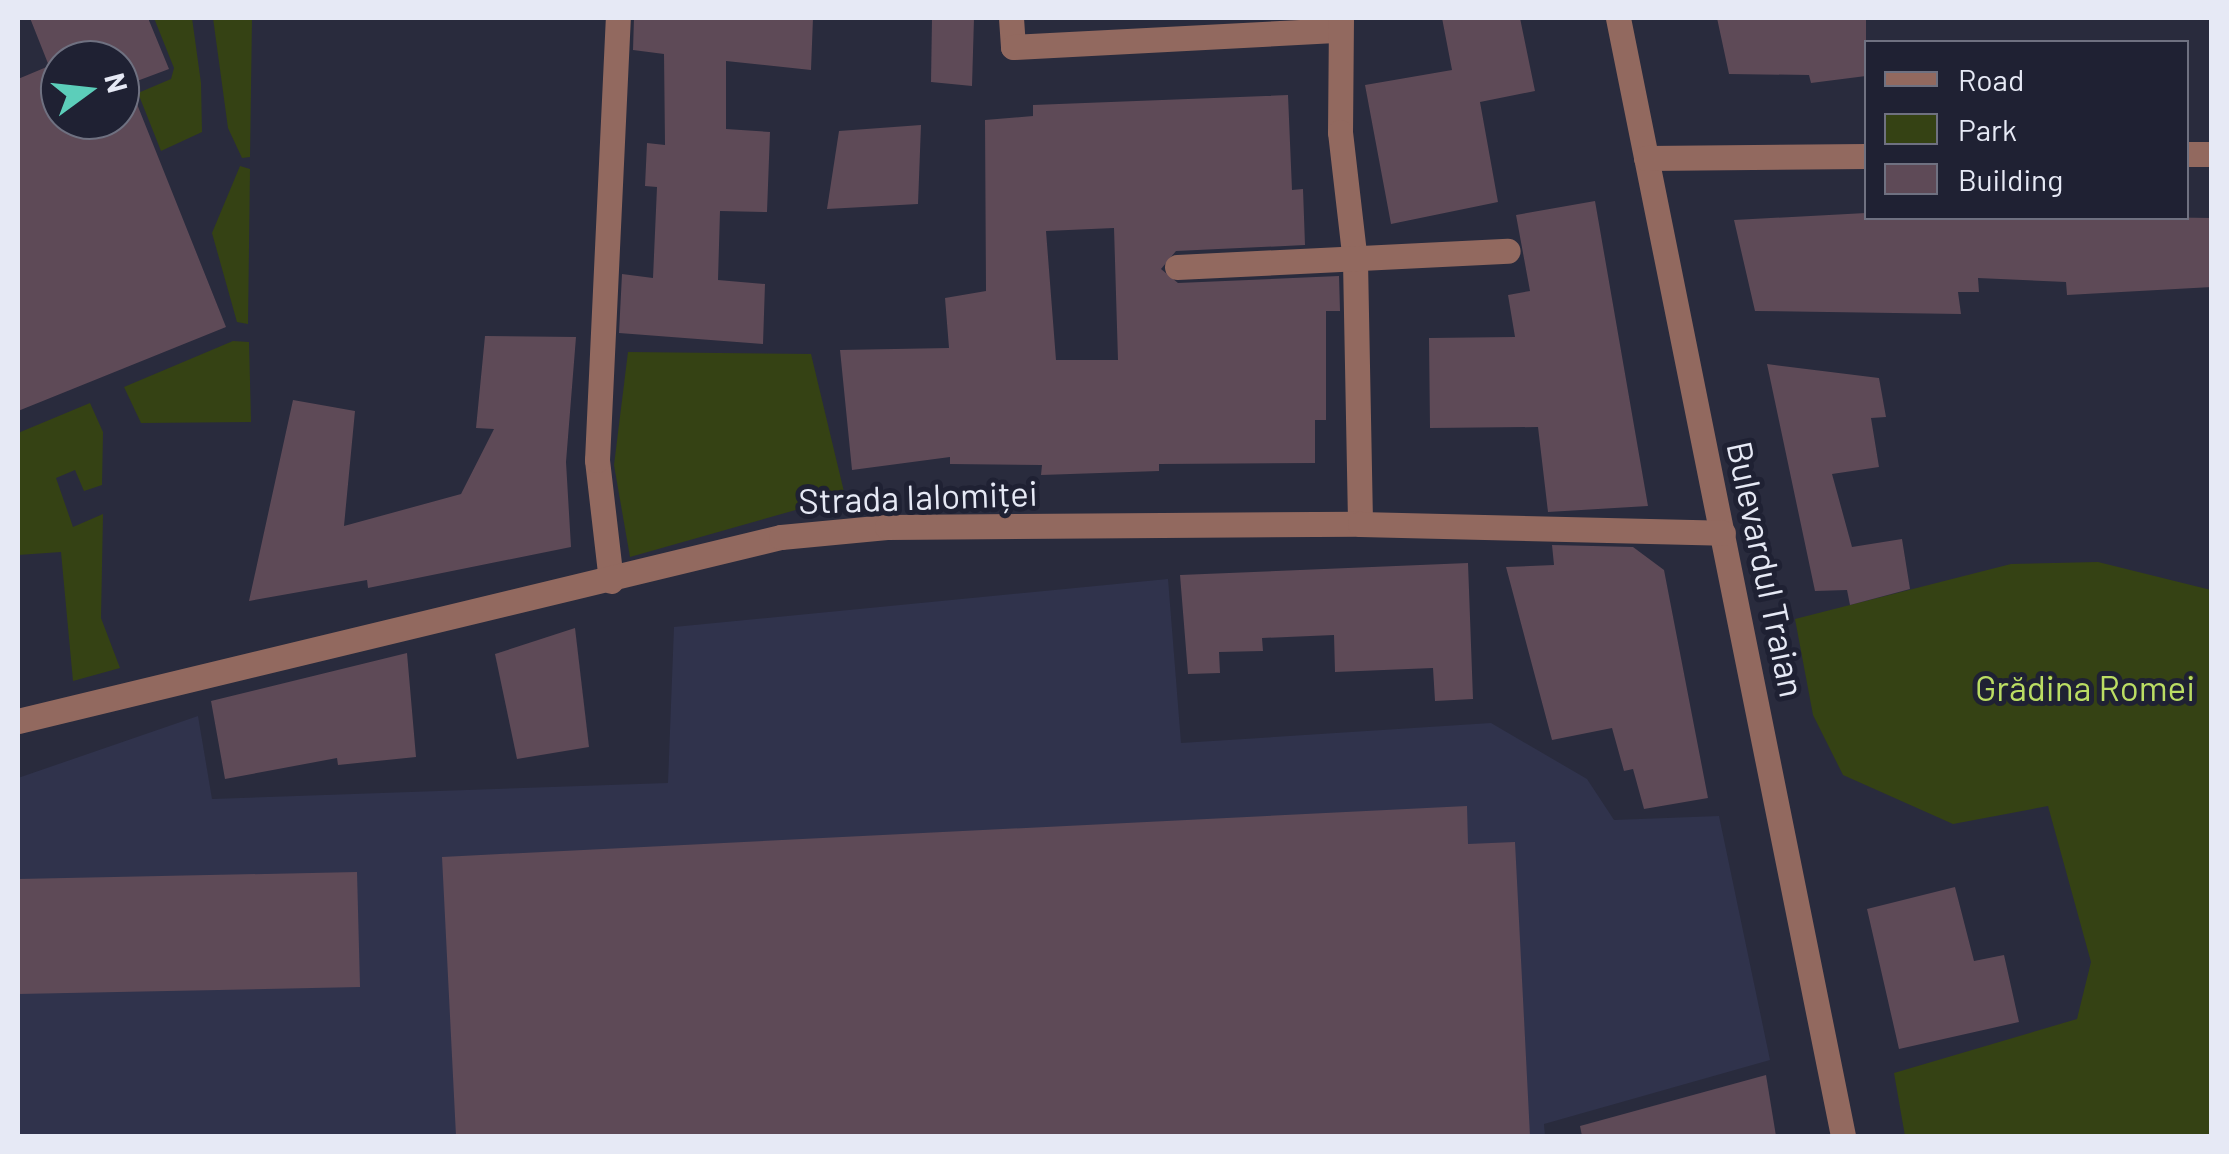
<!DOCTYPE html>
<meta charset="utf-8">
<style>
body{margin:0}
#map{position:relative;width:2229px;height:1154px;overflow:hidden;background:#292b3d;font-family:Barlow,sans-serif}
div>[style]{position:absolute}
[style*='--x']{left:calc(var(--x)*1px);top:calc(var(--y)*1px);width:calc(var(--w)*1px);rotate:calc(var(--a)*1deg)}
.built>*{inset:0;background:#30334c}
.green>*{inset:0;background:#354214}
.building>*{inset:0;background:#5e4a57}
.minor>*{height:25px;margin:-12.5px;padding:0 12.5px;transform-origin:12.5px;border-radius:12.5px;background:#92695f}
span{translate:-50% -50%;white-space:nowrap;text-align:center;line-height:1.15;-webkit-text-stroke:10px #1f2133;paint-order:stroke}
.street-label{font-size:35px;color:#e6e9f5}
.park-label{font-size:35px;color:#bbdd63}
.frame{position:absolute;inset:0;border:20px solid #e6e9f5;pointer-events:none}
.legend{position:absolute;left:1864px;top:40px;width:325px;height:180px;box-sizing:border-box;background:#1f2133;border:2px solid #6f7181;margin:0;padding:12px 18px;list-style:none;font-size:30px;color:#e6e9f5}
.legend li{display:flex;align-items:center;gap:20px;height:50px}
.legend b{width:50px;border:2px solid #6f7181}
.north{position:absolute;left:40px;top:40px;width:100px;height:100px;box-sizing:border-box;background:#1f2133;border:2px solid #6f7181;border-radius:50%;rotate:75deg;font-size:28px;font-weight:700;line-height:40px;text-align:center;color:#e6e9f5}
.north::after{content:'';display:block;margin:auto;width:35px;height:45px;background:#5cceba;clip-path:polygon(50% 0,100% 100%,50% 72%,0 100%)}
</style>
<div id="map">
<div class="built">
<i style="clip-path:polygon(1168px 579px,1181px 743px,1491px 723px,1587px 779px,1614px 820px,1719px 816px,1770px 1060px,1544px 1124px,1545px 1136px,18px 1136px,18px 778px,198px 716px,212px 799px,668px 783px,674px 627px)"></i>
</div>
<div class="green">
<i style="clip-path:polygon(154px 18px,192px 18px,201px 83px,202px 132px,161px 151px,138px 93px,171px 79px,174px 68px)"></i>
<i style="clip-path:polygon(213px 18px,252px 18px,250px 157px,242px 158px,228px 128px)"></i>
<i style="clip-path:polygon(240px 166px,250px 169px,248px 324px,237px 322px,212px 233px)"></i>
<i style="clip-path:polygon(233px 341px,249px 342px,251px 422px,141px 423px,124px 387px)"></i>
<i style="clip-path:polygon(628px 352px,811px 354px,845px 496px,630px 557px,614px 465px)"></i>
<i style="clip-path:polygon(90px 403px,103px 432px,102px 485px,84px 491px,75px 470px,56px 478px,73px 527px,103px 514px,101px 618px,120px 668px,73px 681px,61px 552px,18px 555px,18px 433px)"></i>
<i style="clip-path:polygon(2098px 562px,2211px 590px,2211px 1136px,1905px 1136px,1894px 1073px,2077px 1019px,2091px 962px,2048px 806px,1953px 824px,1843px 775px,1813px 715px,1795px 619px,2011px 564px)"></i>
</div>
<div class="building">
<i style="clip-path:polygon(evenodd,30px 18px,148px 18px,169px 69px,129px 84px,226px 327px,18px 411px,18px 79px,49px 66px,30px 18px,60px 60px,120px 60px,120px 120px,60px 120px,60px 60px)"></i>
<i style="clip-path:polygon(634px 18px,813px 18px,811px 70px,726px 61px,726px 129px,770px 132px,767px 212px,720px 211px,718px 280px,765px 284px,763px 344px,619px 333px,622px 274px,653px 278px,657px 187px,645px 186px,647px 143px,665px 145px,664px 54px,633px 50px)"></i>
<i style="clip-path:polygon(932px 18px,974px 18px,972px 86px,931px 82px)"></i>
<i style="clip-path:polygon(1442px 18px,1520px 18px,1535px 91px,1480px 102px,1498px 202px,1391px 224px,1365px 85px,1452px 70px)"></i>
<i style="clip-path:polygon(1717px 18px,1866px 18px,1866px 76px,1811px 83px,1809px 75px,1729px 74px)"></i>
<i style="clip-path:polygon(evenodd,1288px 95px,1292px 190px,1303px 189px,1305px 245px,1176px 251px,1161px 269px,1178px 283px,1339px 276px,1340px 311px,1326px 311px,1326px 420px,1315px 420px,1315px 463px,1159px 464px,1159px 471px,1041px 475px,1042px 465px,950px 464px,950px 457px,852px 470px,840px 350px,949px 348px,945px 298px,986px 291px,985px 120px,1033px 116px,1033px 105px,1288px 95px,1114px 228px,1118px 360px,1056px 360px,1046px 231px,1114px 228px)"></i>
<i style="clip-path:polygon(921px 125px,918px 204px,827px 209px,839px 131px)"></i>
<i style="clip-path:polygon(1595px 201px,1648px 506px,1548px 512px,1538px 427px,1430px 428px,1429px 338px,1515px 337px,1508px 295px,1530px 291px,1516px 215px)"></i>
<i style="clip-path:polygon(1866px 213px,2212px 218px,2212px 287px,2067px 295px,2066px 282px,1978px 278px,1979px 292px,1958px 292px,1961px 314px,1755px 311px,1734px 220px)"></i>
<i style="clip-path:polygon(485px 336px,576px 337px,566px 462px,571px 547px,368px 588px,367px 580px,249px 601px,293px 400px,355px 411px,344px 526px,461px 494px,494px 429px,476px 428px)"></i>
<i style="clip-path:polygon(1767px 364px,1879px 378px,1886px 417px,1871px 418px,1879px 467px,1832px 474px,1852px 547px,1902px 539px,1910px 589px,1850px 605px,1847px 590px,1815px 591px)"></i>
<i style="clip-path:polygon(1552px 545px,1633px 547px,1664px 570px,1708px 798px,1644px 809px,1633px 769px,1624px 771px,1612px 728px,1552px 740px,1506px 567px,1554px 565px)"></i>
<i style="clip-path:polygon(1468px 563px,1473px 699px,1435px 701px,1433px 668px,1335px 672px,1334px 635px,1262px 638px,1263px 651px,1219px 652px,1220px 673px,1188px 674px,1180px 575px)"></i>
<i style="clip-path:polygon(575px 628px,589px 747px,517px 759px,495px 654px)"></i>
<i style="clip-path:polygon(407px 653px,416px 757px,338px 765px,337px 758px,225px 779px,211px 701px)"></i>
<i style="clip-path:polygon(1467px 806px,1468px 844px,1515px 842px,1530px 1136px,456px 1136px,442px 857px)"></i>
<i style="clip-path:polygon(357px 872px,360px 987px,18px 994px,18px 879px)"></i>
<i style="clip-path:polygon(1955px 887px,1974px 961px,2004px 955px,2019px 1022px,1899px 1049px,1867px 909px)"></i>
<i style="clip-path:polygon(1766px 1075px,1776px 1136px,1582px 1136px,1580px 1126px)"></i>
</div>
<div class="minor">
<i style="--x:1011;--y:18;--w:29;--a:86"></i>
<i style="--x:1013;--y:47;--w:327;--a:-3"></i>
<i style="--x:1341;--y:18;--w:114;--a:90.5"></i>
<i style="--x:1340;--y:132;--w:130;--a:83.4"></i>
<i style="--x:1355;--y:261;--w:263;--a:88.9"></i>
<i style="--x:1618;--y:18;--w:1140;--a:78.62"></i>
<i style="--x:2186;--y:154;--w:26;--a:0"></i>
<i style="--x:1646;--y:158;--w:220;--a:-0.5"></i>
<i style="--x:1177;--y:267;--w:331;--a:-2.8"></i>
<i style="--x:611;--y:581;--w:122;--a:-96.6"></i>
<i style="--x:597;--y:460;--w:442;--a:-87.3"></i>
<i style="--x:18;--y:721;--w:785;--a:-13.56"></i>
<i style="--x:781;--y:537;--w:106;--a:-5.4"></i>
<i style="--x:887;--y:527;--w:473;--a:-0.4"></i>
<i style="--x:1360;--y:524;--w:363;--a:1.4"></i>
</div>
<div class="street-label">
<span style="left:918px;top:496px;rotate:-2deg">Strada Ialomiței</span>
<span style="left:1767px;top:569px;rotate:78deg">Bulevardul Traian</span>
</div>
<div class="park-label">
<span style="left:2085px;top:687px">Grădina Romei</span>
</div>
<div class="frame"></div>
<ul class="legend">
<li><b style="height:12px;background:#92695f"></b>Road</li>
<li><b style="height:28px;background:#354214"></b>Park</li>
<li><b style="height:28px;background:#5e4a57"></b>Building</li>
</ul>
<div class="north">N</div>
</div>
